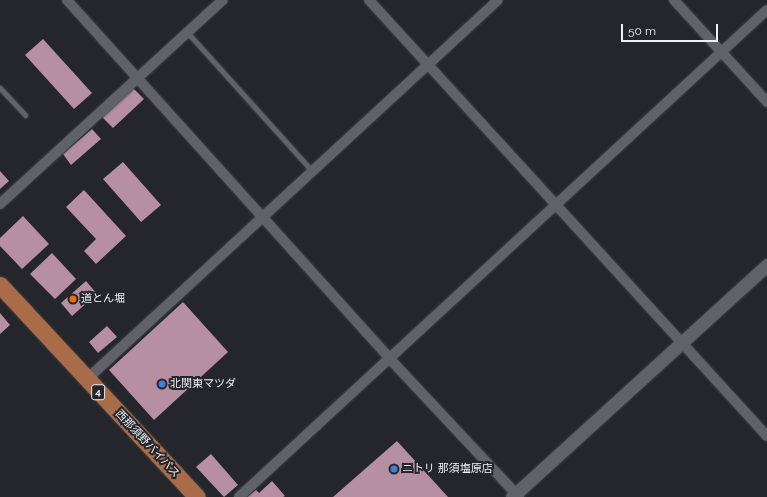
<!DOCTYPE html>
<meta charset="utf-8">
<style>
body{margin:0}
#map{position:relative;width:767px;height:497px;overflow:hidden;background:#24262c;font-family:Raleway,"Noto Sans JP",sans-serif}
div>[style]{position:absolute}
[style*='--x']{left:calc(var(--x)*1px);top:calc(var(--y)*1px);width:calc(var(--w)*1px);rotate:calc(var(--a)*1deg)}
.building>*{inset:0;background:#b68fa3}
.roads{filter:drop-shadow(0 0 1px #3f4046) drop-shadow(0 0 1px #3f4046)}
.service>*{height:5px;margin:-2.5px;padding:0 2.5px;transform-origin:2.5px;border-radius:2.5px;background:#60626a}
.minor>*{height:10px;margin:-5px;padding:0 5px;transform-origin:5px;border-radius:5px;background:#60626a}
.tertiary>*{height:13px;margin:-6.5px;padding:0 6.5px;transform-origin:6.5px;border-radius:6.5px;background:#60626a}
.trunk>*{height:17px;margin:-8.5px;padding:0 8.5px;transform-origin:8.5px;border-radius:8.5px;background:#a86c48}
.dots>*{width:11px;height:11px;translate:-50% -50%;box-sizing:border-box;border:2px solid #24262c;border-radius:50%}
span{translate:-50% -50%;white-space:nowrap;text-align:center;line-height:1.15;-webkit-text-stroke:4px #24262c;paint-order:stroke}
.shield-label span{padding:1px 3px;background:#24262c;border:1px solid;border-radius:3px;-webkit-text-stroke-width:0}
.shield-label{font-size:10px;color:#eff0f5;font-weight:700}
.poi-label{font-size:11px;color:#eff0f5}
.left{translate:0 -50%;text-align:left}
.street-label{font-size:11px;color:#eff0f5}
.scale{position:absolute;left:621px;top:24px;width:97px;height:18px;box-sizing:border-box;border:2px solid #eff0f5;border-top:0;padding-left:5px;font-size:12px;line-height:14px;white-space:nowrap;color:#eff0f5;-webkit-text-stroke:3px #24262c;paint-order:stroke}
</style>
<div id="map">
<div class="building">
<i style="clip-path:polygon(43px 39px,92px 93px,74px 109px,25px 55px)"></i>
<i style="clip-path:polygon(133px 88px,144px 99px,113px 128px,102px 117px)"></i>
<i style="clip-path:polygon(92px 129px,101px 139px,71px 165px,63px 154px)"></i>
<i style="clip-path:polygon(123px 162px,161px 205px,141px 222px,103px 179px)"></i>
<i style="clip-path:polygon(0 171px,9px 181px,0 189px)"></i>
<i style="clip-path:polygon(84px 190px,126px 236px,96px 264px,84px 251px,96px 239px,66px 207px)"></i>
<i style="clip-path:polygon(23px 216px,49px 244px,22px 269px,0 246px,0 238px)"></i>
<i style="clip-path:polygon(52px 253px,76px 279px,55px 299px,30px 274px)"></i>
<i style="clip-path:polygon(86px 281px,97px 294px,72px 316px,61px 303px)"></i>
<i style="clip-path:polygon(183px 302px,228px 352px,154px 420px,109px 370px)"></i>
<i style="clip-path:polygon(0 313px,10px 325px,0 334px)"></i>
<i style="clip-path:polygon(107px 326px,117px 337px,98px 353px,89px 342px)"></i>
<i style="clip-path:polygon(397px 441px,448px 497px,333px 497px)"></i>
<i style="clip-path:polygon(211px 454px,238px 485px,224px 497px,196px 467px)"></i>
<i style="clip-path:polygon(272px 481px,285px 496px,283px 497px,247px 497px,256px 490px,259px 493px)"></i>
</div>
<div class="roads">
<div class="service">
<i style="--x:187;--y:32;--w:187;--a:48"></i>
<i style="--x:0;--y:88;--w:37;--a:47"></i>
</div>
<div class="minor">
<i style="--x:67;--y:0;--w:482;--a:48"></i>
<i style="--x:389;--y:358;--w:190;--a:46.9"></i>
<i style="--x:369;--y:0;--w:590;--a:47.61"></i>
<i style="--x:674;--y:0;--w:138;--a:47.6"></i>
<i style="--x:0;--y:204;--w:302;--a:-42.5"></i>
<i style="--x:86;--y:380;--w:560;--a:-42.69"></i>
<i style="--x:239;--y:497;--w:718;--a:-42.69"></i>
</div>
<div class="tertiary">
<i style="--x:512;--y:497;--w:345;--a:-42.3"></i>
</div>
<div class="trunk">
<i style="--x:0;--y:285;--w:289;--a:47.1"></i>
</div>
</div>
<div class="dots">
<i style="left:73px;top:299px;background:#e8710a"></i>
<i style="left:162px;top:384px;background:#3f7fe0"></i>
<i style="left:394px;top:469px;background:#3f7fe0"></i>
</div>
<div class="shield-label">
<span style="left:98px;top:392px">4</span>
</div>
<div class="poi-label">
<span class="left" style="left:81px;top:299px">道とん堀</span>
<span class="left" style="left:170px;top:384px">北関東マツダ</span>
<span class="left" style="left:402px;top:469px">ニトリ 那須塩原店</span>
</div>
<div class="street-label">
<span style="left:147px;top:444px;rotate:47deg">西那須野バイパス</span>
</div>
<div class="scale">50 m</div>
</div>
